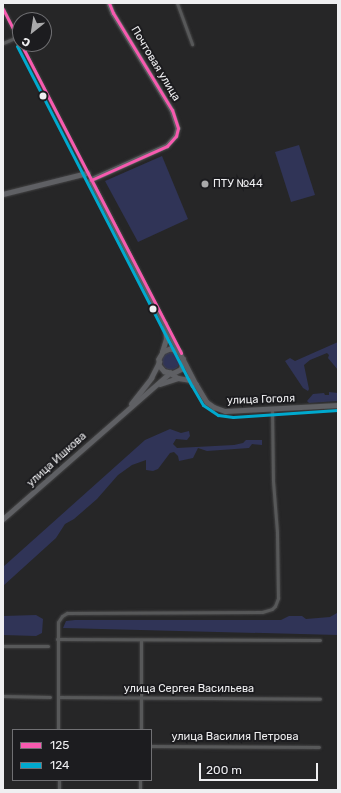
<!DOCTYPE html>
<meta charset="utf-8">
<style>
body{margin:0}
#map{position:relative;width:341px;height:793px;overflow:hidden;background:#262627;font-family:Rubik,sans-serif}
div>[style]{position:absolute}
[style*='--x']{left:calc(var(--x)*1px);top:calc(var(--y)*1px);width:calc(var(--w)*1px);rotate:calc(var(--a)*1deg)}
.green>*{inset:0;background:#303457}
.round{border-radius:50%}
.roads{filter:drop-shadow(0 0 1px #444445) drop-shadow(0 0 1px #444445)}
.street>*{height:3px;margin:-1.5px;padding:0 1.5px;transform-origin:1.5px;border-radius:1.5px;background:#575859}
.secondary>*{height:4.5px;margin:-2.25px;padding:0 2.25px;transform-origin:2.25px;border-radius:2.25px;background:#5f6064}
.bus-1>*{height:3px;margin:-1.5px;padding:0 1.5px;transform-origin:1.5px;border-radius:1.5px;background:#f75aaf}
.bus-2>*{height:3px;margin:-1.5px;padding:0 1.5px;transform-origin:1.5px;border-radius:1.5px;background:#00a9ce}
.dots>*{width:11px;height:11px;translate:-50% -50%;box-sizing:border-box;border:2px solid #1c1c1f;border-radius:50%}
span{translate:-50% -50%;white-space:nowrap;text-align:center;line-height:1.15;-webkit-text-stroke:4px #1c1c1f;paint-order:stroke}
.street-label{font-size:11px;color:#efeff1}
.poi-label{font-size:11px;color:#efeff1}
.left{translate:0 -50%;text-align:left}
.frame{position:absolute;inset:0;border:4px solid #efeff1;pointer-events:none}
.legend{position:absolute;left:12px;top:729px;width:140px;height:52px;box-sizing:border-box;background:#1c1c1f;border:1px solid #707073;margin:0;padding:5px 7px;list-style:none;font-size:12px;color:#efeff1}
.legend li{display:flex;align-items:center;gap:8px;height:20px}
.legend b{width:20px;border:1px solid #707073}
.north{position:absolute;left:12px;top:12px;width:40px;height:40px;box-sizing:border-box;background:#1c1c1f;border:1px solid #707073;border-radius:50%;rotate:210deg;font-size:11px;font-weight:700;line-height:16px;text-align:center;color:#efeff1}
.north::after{content:'';display:block;margin:auto;width:14px;height:18px;background:#a9a9aa;clip-path:polygon(50% 0,100% 100%,50% 72%,0 100%)}
.scale{position:absolute;left:199px;top:763px;width:119px;height:18px;box-sizing:border-box;border:2px solid #efeff1;border-top:0;padding-left:5px;font-size:12px;line-height:14px;white-space:nowrap;color:#efeff1;-webkit-text-stroke:3px #1c1c1f;paint-order:stroke}
</style>
<div id="map">
<div class="green">
<i style="clip-path:polygon(299px 145px,315px 195px,291px 202px,275px 152px)"></i>
<i style="clip-path:polygon(162px 156px,188px 219px,138px 242px,105px 181px)"></i>
<i style="clip-path:polygon(338px 342px,338px 370px,328px 358px,329px 355px,327px 353px,310px 360px,304px 365px,309px 389px,308px 391px,303px 388px,285px 361px,290px 358px,295px 361px)"></i>
<i class="round" style="left:162px;top:352px;width:18px;height:18px"></i>
<i style="clip-path:polygon(329px 392px,338px 393px,338px 401px,309px 403px,307px 401px,313px 394px,324px 393px,325px 395px,329px 395px)"></i>
<i style="clip-path:polygon(170px 429px,181px 433px,189px 431px,190px 436px,187px 440px,176px 439px,173px 444px,177px 448px,234px 445px,243px 443px,246px 440px,262px 440px,262px 445px,252px 444px,249px 448px,207px 451px,198px 448px,193px 458px,179px 461px,178px 456px,174px 452px,170px 453px,158px 469px,153px 471px,146px 470px,146px 460px,132px 465px,118px 475px,97px 499px,74px 519px,65px 524px,56px 538px,3px 586px,3px 567px,145px 440px)"></i>
<i style="clip-path:polygon(337px 613px,338px 635px,63px 628px,66px 621px,75px 620px,281px 620px,289px 616px,302px 616px,306px 619px,330px 617px)"></i>
<i style="clip-path:polygon(36px 615px,43px 619px,42px 633px,36px 636px,3px 635px,3px 616px)"></i>
</div>
<div class="roads">
<div class="street">
<i style="--x:177;--y:3;--w:44;--a:69.9"></i>
<i style="--x:3;--y:9;--w:37;--a:63"></i>
<i style="--x:3;--y:43;--w:15;--a:-23"></i>
<i style="--x:21;--y:44;--w:153;--a:62.8"></i>
<i style="--x:57;--y:639;--w:263;--a:0.2"></i>
<i style="--x:3;--y:646;--w:45;--a:0"></i>
<i style="--x:3;--y:696;--w:47;--a:1.2"></i>
<i style="--x:58;--y:697;--w:262;--a:0.4"></i>
<i style="--x:58;--y:730;--w:108;--a:-90"></i>
<i style="--x:58;--y:622;--w:7;--a:-56"></i>
<i style="--x:62;--y:616;--w:6;--a:-31"></i>
<i style="--x:67;--y:613;--w:195;--a:-0.3"></i>
<i style="--x:262;--y:612;--w:10;--a:-17"></i>
<i style="--x:272;--y:609;--w:4;--a:-45"></i>
<i style="--x:275;--y:606;--w:9;--a:-69"></i>
<i style="--x:278;--y:598;--w:66;--a:-90.9"></i>
<i style="--x:277;--y:532;--w:51;--a:-94.5"></i>
<i style="--x:273;--y:481;--w:72;--a:-90.8"></i>
<i style="--x:141;--y:730;--w:90;--a:-90"></i>
<i style="--x:151;--y:746;--w:168;--a:0.3"></i>
<i style="--x:59;--y:780;--w:10;--a:90"></i>
<i style="--x:140;--y:780;--w:10;--a:90"></i>
</div>
<div class="secondary">
<i style="--x:109;--y:3;--w:11;--a:68"></i>
<i style="--x:113;--y:13;--w:114;--a:58.7"></i>
<i style="--x:172;--y:110;--w:19;--a:72"></i>
<i style="--x:178;--y:128;--w:8;--a:104"></i>
<i style="--x:176;--y:136;--w:13;--a:132"></i>
<i style="--x:167;--y:146;--w:83;--a:155.9"></i>
<i style="--x:91;--y:180;--w:229;--a:62.8"></i>
<i style="--x:196;--y:384;--w:21;--a:59"></i>
<i style="--x:207;--y:402;--w:9;--a:36"></i>
<i style="--x:214;--y:407;--w:12;--a:20"></i>
<i style="--x:225;--y:411;--w:113;--a:-3"></i>
<i style="--x:3;--y:194;--w:87;--a:-14"></i>
<i style="--x:162;--y:352;--w:14;--a:-73"></i>
<i style="--x:166;--y:339;--w:15;--a:-94"></i>
<i style="--x:180;--y:352;--w:10;--a:-163"></i>
<i style="--x:170;--y:349;--w:8;--a:157"></i>
<i style="--x:163;--y:352;--w:8;--a:120"></i>
<i style="--x:159;--y:359;--w:6;--a:90"></i>
<i style="--x:159;--y:365;--w:8;--a:50"></i>
<i style="--x:164;--y:371;--w:9;--a:13"></i>
<i style="--x:173;--y:373;--w:9;--a:-27"></i>
<i style="--x:181;--y:369;--w:10;--a:-79"></i>
<i style="--x:160;--y:384;--w:19;--a:-18"></i>
<i style="--x:178;--y:378;--w:13;--a:9"></i>
<i style="--x:191;--y:380;--w:6;--a:39"></i>
<i style="--x:131;--y:404;--w:33;--a:-52"></i>
<i style="--x:151;--y:378;--w:18;--a:-63"></i>
<i style="--x:3;--y:519;--w:222;--a:-41.2"></i>
<i style="--x:170;--y:373;--w:9;--a:32"></i>
</div>
</div>
<div class="bus-1">
<i style="--x:3;--y:9;--w:37;--a:63"></i>
<i style="--x:21;--y:44;--w:348;--a:62.6"></i>
<i style="--x:91;--y:180;--w:83;--a:-24.1"></i>
<i style="--x:167;--y:146;--w:13;--a:-48"></i>
<i style="--x:176;--y:136;--w:8;--a:-76"></i>
<i style="--x:178;--y:128;--w:19;--a:-108"></i>
<i style="--x:172;--y:110;--w:114;--a:-121.3"></i>
<i style="--x:113;--y:13;--w:11;--a:-112"></i>
</div>
<div class="bus-2">
<i style="--x:17;--y:46;--w:382;--a:62.8"></i>
<i style="--x:192;--y:386;--w:22;--a:60"></i>
<i style="--x:203;--y:405;--w:18;--a:34"></i>
<i style="--x:218;--y:415;--w:15;--a:8"></i>
<i style="--x:233;--y:417;--w:105;--a:-3.8"></i>
</div>
<div class="dots">
<i style="left:43px;top:96px;background:#efeff1"></i>
<i style="left:205px;top:184px;background:#a9a9aa"></i>
<i style="left:153px;top:309px;background:#efeff1"></i>
</div>
<div class="street-label">
<span style="left:155px;top:64px;rotate:59deg">Почтовая улица</span>
<span style="left:261px;top:400px;rotate:-2deg">улица Гоголя</span>
<span style="left:57px;top:460px;rotate:-42deg">улица Ишкова</span>
<span style="left:189px;top:689px">улица Сергея Васильева</span>
<span style="left:235px;top:737px">улица Василия Петрова</span>
</div>
<div class="poi-label">
<span class="left" style="left:213px;top:184px">ПТУ №44</span>
</div>
<div class="frame"></div>
<ul class="legend">
<li><b style="height:5px;background:#f75aaf"></b>125</li>
<li><b style="height:5px;background:#00a9ce"></b>124</li>
</ul>
<div class="north">С</div>
<div class="scale">200 m</div>
</div>
